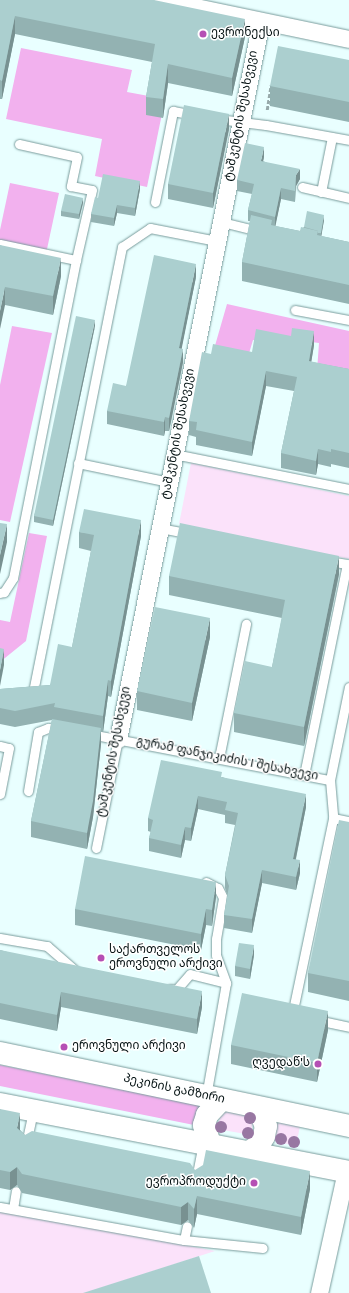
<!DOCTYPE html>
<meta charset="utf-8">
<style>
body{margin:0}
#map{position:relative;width:349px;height:1293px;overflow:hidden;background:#e9ffff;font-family:Overpass,"Noto Sans Georgian",sans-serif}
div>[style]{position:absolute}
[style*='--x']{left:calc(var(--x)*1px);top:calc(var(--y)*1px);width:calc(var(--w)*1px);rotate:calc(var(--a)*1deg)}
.green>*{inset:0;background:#fbe2fa}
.forest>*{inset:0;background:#f2b1ee}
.path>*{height:2.5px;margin-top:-1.25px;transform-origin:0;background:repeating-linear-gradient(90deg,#97a9aa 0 4px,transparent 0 6px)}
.roads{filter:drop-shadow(0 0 1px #799c9c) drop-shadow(0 0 1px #799c9c)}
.lane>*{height:9px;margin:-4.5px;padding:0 4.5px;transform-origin:4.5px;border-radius:4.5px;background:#fff}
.street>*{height:17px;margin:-8.5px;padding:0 8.5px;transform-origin:8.5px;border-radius:8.5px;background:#fff}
.secondary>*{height:22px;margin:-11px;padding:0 11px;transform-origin:11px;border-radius:11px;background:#fff}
.trees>*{width:12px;height:12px;margin:-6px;border-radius:50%;background:#9877a2}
.wall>*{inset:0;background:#93b2b2}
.shaded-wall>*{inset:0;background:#789191}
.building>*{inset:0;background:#abcfcf}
.dots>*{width:11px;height:11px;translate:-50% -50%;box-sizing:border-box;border:2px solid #fff;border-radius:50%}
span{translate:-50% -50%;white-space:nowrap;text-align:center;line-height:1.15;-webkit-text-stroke:3px #fff;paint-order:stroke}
.poi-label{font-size:12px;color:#061314}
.left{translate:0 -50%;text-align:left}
.right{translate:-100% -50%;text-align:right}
.street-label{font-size:12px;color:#061314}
</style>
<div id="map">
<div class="green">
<i style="clip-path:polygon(191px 463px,349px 496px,349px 559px,179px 524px)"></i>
<i style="clip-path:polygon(222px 1110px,254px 1116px,251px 1135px,217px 1129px)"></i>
<i style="clip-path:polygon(275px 1120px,300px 1126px,296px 1146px,270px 1140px)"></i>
<i style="clip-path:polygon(0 1208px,215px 1251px,85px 1293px,0 1293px)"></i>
</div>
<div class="forest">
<i style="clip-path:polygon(21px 48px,132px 70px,127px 92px,165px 99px,147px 187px,95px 176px,102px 139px,6px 119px)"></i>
<i style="clip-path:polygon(10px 183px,59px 193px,44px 263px,0 254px,0 230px)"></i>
<i style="clip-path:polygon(227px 304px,349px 331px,349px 373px,317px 371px,319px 343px,288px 339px,286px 345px,253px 340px,247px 360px,212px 356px)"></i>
<i style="clip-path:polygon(12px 326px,52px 333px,10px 522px,0 520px,0 385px)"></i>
<i style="clip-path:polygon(29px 533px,47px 536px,26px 641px,0 662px,0 620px,10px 622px)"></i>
<i style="clip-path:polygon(0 1065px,203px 1106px,199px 1126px,0 1086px)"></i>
</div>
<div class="path">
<i style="--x:267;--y:110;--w:25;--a:-81"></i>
</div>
<div class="roads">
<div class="lane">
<i style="--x:218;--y:119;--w:48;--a:7.1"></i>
<i style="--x:266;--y:125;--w:84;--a:10.2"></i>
<i style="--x:19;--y:144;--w:59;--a:12.6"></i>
<i style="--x:77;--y:157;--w:30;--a:102"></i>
<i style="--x:71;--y:186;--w:21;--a:11"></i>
<i style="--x:92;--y:190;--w:72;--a:102.9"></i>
<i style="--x:302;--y:187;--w:48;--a:13.2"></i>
<i style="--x:321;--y:192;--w:56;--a:-78.7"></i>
<i style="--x:155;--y:202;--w:93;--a:-78.8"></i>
<i style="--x:173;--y:111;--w:21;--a:11"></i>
<i style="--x:222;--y:222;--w:38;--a:14"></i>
<i style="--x:0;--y:244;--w:78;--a:11.9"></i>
<i style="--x:76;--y:260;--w:324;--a:101.2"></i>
<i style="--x:13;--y:578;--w:17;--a:123"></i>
<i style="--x:4;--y:592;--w:4;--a:166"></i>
<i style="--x:295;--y:310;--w:55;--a:10.5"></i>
<i style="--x:174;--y:454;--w:178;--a:11.3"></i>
<i style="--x:78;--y:463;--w:93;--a:11.8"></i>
<i style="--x:160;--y:528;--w:31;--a:11"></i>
<i style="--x:34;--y:687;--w:449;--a:-78.7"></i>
<i style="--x:122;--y:247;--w:34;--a:-34"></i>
<i style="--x:150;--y:228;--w:68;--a:11"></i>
<i style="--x:90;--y:734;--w:244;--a:10.9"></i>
<i style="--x:330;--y:780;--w:38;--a:85"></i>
<i style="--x:333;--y:818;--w:16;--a:11"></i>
<i style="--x:0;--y:746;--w:9;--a:13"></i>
<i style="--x:9;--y:748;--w:47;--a:101.1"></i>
<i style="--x:219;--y:758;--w:137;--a:-78.6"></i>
<i style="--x:304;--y:775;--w:215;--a:-78.5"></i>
<i style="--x:347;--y:564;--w:19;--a:-171"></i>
<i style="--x:330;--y:780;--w:95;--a:-78.5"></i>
<i style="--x:28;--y:791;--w:60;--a:-80.4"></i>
<i style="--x:38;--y:732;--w:11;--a:-22"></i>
<i style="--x:48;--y:728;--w:13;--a:9"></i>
<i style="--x:96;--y:848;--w:111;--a:-78.6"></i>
<i style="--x:206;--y:882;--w:13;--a:27"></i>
<i style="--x:218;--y:888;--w:11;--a:63"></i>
<i style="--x:223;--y:898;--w:42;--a:99.7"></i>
<i style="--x:216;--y:939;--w:16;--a:90"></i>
<i style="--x:216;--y:955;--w:30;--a:70"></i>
<i style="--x:0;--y:938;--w:48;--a:9.7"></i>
<i style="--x:47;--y:946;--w:38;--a:41"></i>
<i style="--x:170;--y:989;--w:6;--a:9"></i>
<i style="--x:176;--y:990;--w:21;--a:-49"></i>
<i style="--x:190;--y:974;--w:37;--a:14"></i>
<i style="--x:226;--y:983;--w:115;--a:100"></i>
<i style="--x:292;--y:1015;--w:201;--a:-78.2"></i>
<i style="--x:317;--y:1020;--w:33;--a:12"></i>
<i style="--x:26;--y:1144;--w:35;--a:-78"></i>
<i style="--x:196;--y:1179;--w:37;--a:-79"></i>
<i style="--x:0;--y:1207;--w:187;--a:10.2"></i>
<i style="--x:184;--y:1240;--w:79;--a:5.8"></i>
<i style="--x:13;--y:1209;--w:18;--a:-81"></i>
<i style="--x:184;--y:1240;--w:14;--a:-78"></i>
</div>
<div class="street">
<i style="--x:162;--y:0;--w:191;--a:11.8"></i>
<i style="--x:118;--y:739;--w:732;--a:-78.74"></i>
<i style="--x:319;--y:1293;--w:125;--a:-77.5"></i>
</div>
<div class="secondary">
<i style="--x:0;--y:1053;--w:357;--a:11.8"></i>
<i style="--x:0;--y:1104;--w:356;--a:11"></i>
<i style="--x:210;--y:1144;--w:20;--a:-108"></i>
<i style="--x:204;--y:1125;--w:10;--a:-73"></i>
<i style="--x:207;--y:1115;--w:21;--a:-47"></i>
<i style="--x:249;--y:1152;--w:11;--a:-34"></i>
<i style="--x:258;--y:1146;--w:12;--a:-59"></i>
<i style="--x:264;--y:1136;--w:10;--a:-79"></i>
<i style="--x:266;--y:1126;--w:20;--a:-114"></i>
</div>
</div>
<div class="trees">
<i style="left:250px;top:1118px"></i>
<i style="left:221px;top:1127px"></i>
<i style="left:248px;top:1133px"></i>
<i style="left:281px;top:1139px"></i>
<i style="left:294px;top:1142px"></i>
</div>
<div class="wall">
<i style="clip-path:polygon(0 0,245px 37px,232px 96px,168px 83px,163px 118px,146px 115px,146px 97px,152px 62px,15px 34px,2px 99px,0 99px)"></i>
<i style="clip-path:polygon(349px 60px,349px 122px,270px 106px,270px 86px)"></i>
<i style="clip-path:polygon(229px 129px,213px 208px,168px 199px,168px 184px)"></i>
<i style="clip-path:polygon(264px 157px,263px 161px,300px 179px,296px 186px,295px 202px,281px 199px,275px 226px,300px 231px,304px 227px,324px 220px,321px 236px,349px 242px,349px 304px,242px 281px,242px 262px,250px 221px,248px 221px,248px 210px,252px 194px,237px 191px,237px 180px)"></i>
<i style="clip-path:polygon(140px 189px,135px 216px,117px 213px,114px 226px,91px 222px,91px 214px,98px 198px)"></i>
<i style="clip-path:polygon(83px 203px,79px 219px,61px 216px,61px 211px)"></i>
<i style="clip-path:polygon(0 245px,61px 276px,53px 315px,5px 305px)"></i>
<i style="clip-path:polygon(196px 277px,181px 349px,183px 362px,169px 431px,165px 431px,164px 436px,107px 424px,107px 411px,126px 386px)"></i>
<i style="clip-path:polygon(95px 326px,53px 526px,34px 522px,34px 516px)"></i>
<i style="clip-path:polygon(314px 345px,311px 362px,349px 369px,349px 468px,331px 464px,331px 467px,318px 464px,316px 475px,281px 468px,281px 453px,294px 391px,266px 386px,252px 456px,196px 445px,196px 437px,189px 435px,189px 421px,211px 354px,252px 352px)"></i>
<i style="clip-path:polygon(79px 532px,141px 536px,111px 697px,108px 696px,103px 732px,101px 732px,101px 744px,93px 817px,87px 849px,31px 837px,31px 821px,52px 720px,15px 727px,0 724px,0 689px,50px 685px,72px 647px,91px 551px,79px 548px)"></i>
<i style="clip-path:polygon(339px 574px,304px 746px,234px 732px,234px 713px,272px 667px,282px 618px,169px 595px,169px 576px)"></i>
<i style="clip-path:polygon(210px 637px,192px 721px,137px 710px,137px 691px)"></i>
<i style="clip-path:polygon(222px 777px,306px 807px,296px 859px,300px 873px,296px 890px,262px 883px,252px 933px,224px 928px,224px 915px,227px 895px,225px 888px,225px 875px,235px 825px,225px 823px,225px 815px,198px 809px,191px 841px,185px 840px,181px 858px,149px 851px,149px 838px,151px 832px,148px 831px,148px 818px)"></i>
<i style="clip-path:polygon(349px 822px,349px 1001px,308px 992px,308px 973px)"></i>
<i style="clip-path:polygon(216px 897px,212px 926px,206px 925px,201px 950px,75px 925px,75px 909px)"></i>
<i style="clip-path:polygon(0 950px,202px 1007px,197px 1034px,61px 1007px,57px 1031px,0 1019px)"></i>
<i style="clip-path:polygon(254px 955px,250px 979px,235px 976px,235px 966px)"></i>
<i style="clip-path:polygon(328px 1030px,317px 1082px,231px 1064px,231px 1045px)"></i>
<i style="clip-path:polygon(0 1109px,25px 1135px,195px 1170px,310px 1189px,301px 1235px,197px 1214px,194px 1228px,188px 1220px,181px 1225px,22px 1193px,17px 1185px,10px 1190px,0 1188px)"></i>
</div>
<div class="shaded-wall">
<i style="clip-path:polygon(15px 16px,15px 34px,2px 99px,2px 81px)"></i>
<i style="clip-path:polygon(245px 19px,245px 37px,232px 96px,232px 78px)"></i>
<i style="clip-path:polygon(168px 64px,168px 83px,163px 118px,163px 99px)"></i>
<i style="clip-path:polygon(229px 114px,229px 129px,213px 208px,213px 193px)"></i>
<i style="clip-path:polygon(264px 147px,264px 157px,261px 171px,261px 161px)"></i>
<i style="clip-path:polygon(300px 169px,300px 179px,296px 186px,295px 202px,296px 175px)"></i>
<i style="clip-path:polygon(140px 181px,140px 189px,135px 216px,135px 208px)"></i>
<i style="clip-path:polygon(281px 188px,281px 199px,275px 228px,275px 217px)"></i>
<i style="clip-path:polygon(83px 198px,83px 203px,79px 219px,79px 214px)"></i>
<i style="clip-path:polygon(117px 205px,117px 213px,114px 226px,114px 218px)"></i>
<i style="clip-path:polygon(324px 215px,324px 220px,321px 238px,321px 233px)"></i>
<i style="clip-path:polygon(61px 258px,61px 276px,53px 315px,53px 296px)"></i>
<i style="clip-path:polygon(196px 264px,196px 277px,179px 362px,179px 348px)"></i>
<i style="clip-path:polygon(5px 287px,5px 305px,0 329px,0 311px)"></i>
<i style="clip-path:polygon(95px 320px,95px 326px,53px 526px,53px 520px)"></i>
<i style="clip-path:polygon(314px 331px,314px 345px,309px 376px,309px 361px)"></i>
<i style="clip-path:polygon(183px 349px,183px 362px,169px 431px,169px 418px)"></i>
<i style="clip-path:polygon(266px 371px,266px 386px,252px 456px,252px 442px)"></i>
<i style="clip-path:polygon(165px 417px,165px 431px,164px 436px,164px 422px)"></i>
<i style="clip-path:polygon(318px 449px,318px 464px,316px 475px,316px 461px)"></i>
<i style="clip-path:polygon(141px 520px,141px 536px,111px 697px,111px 681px)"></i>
<i style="clip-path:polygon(7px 524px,7px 542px,0 574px,0 555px)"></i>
<i style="clip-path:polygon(339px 556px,339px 574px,304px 746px,304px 727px)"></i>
<i style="clip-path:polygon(210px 618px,210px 637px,192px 721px,192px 703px)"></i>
<i style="clip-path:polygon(4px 649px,4px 665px,0 686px,0 670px)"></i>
<i style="clip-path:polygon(108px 680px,108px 696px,103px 732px,103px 716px)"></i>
<i style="clip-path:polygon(101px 728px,101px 744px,93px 817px,87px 849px,87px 833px)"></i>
<i style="clip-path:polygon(306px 794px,306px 807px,293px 872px,293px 859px)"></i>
<i style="clip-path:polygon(198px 796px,198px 809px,191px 841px,191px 828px)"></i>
<i style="clip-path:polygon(185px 827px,185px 840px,181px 858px,181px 845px)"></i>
<i style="clip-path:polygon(300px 860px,300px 873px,296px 890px,296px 877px)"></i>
<i style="clip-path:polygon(262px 870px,262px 883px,252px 933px,252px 919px)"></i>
<i style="clip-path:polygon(216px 882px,216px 897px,212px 926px,212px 910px)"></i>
<i style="clip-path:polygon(206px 909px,206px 925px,201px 950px,201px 934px)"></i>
<i style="clip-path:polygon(254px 945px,254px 955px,250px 979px,250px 969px)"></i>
<i style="clip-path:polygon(202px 991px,202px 1007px,197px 1034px,197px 1019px)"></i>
<i style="clip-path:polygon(61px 992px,61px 1007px,57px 1031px,57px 1015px)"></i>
<i style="clip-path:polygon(328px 1011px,328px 1030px,317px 1082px,317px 1063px)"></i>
<i style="clip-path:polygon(20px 1113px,20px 1132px,17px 1128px)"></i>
<i style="clip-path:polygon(17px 1167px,17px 1185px,10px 1190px,10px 1172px)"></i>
<i style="clip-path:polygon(310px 1171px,310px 1189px,301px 1235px,301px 1217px)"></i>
<i style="clip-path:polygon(197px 1196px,197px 1214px,194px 1228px,194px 1209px)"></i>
<i style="clip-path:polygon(188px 1202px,188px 1220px,181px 1225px,181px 1207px)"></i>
</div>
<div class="building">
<i style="clip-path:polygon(0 0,154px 0,245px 19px,232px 78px,168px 64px,163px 99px,146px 97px,155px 44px,15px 16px,2px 81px,0 80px)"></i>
<i style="clip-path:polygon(278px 46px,349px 60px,349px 102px,270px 86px)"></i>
<i style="clip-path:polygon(184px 105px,229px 114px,213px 193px,168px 184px)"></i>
<i style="clip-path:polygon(245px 143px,264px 147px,261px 161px,300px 169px,296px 175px,295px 191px,281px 188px,275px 217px,248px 210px,254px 184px,237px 180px)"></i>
<i style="clip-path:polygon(103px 174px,140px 181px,135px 208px,117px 205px,114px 218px,91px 214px,95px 197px,98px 198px)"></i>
<i style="clip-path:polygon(65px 194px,83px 198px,79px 214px,61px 211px)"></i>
<i style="clip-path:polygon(307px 211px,324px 215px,321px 233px,318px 233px,318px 231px,304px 227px)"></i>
<i style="clip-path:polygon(251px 215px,272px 220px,271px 225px,300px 231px,301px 227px,318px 231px,317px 235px,349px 242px,349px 285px,242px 262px)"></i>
<i style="clip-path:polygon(0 245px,61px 258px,53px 296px,5px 287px,0 311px)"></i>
<i style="clip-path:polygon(154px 255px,196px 264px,179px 348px,183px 349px,169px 418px,165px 417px,164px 422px,107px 411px,113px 383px,126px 386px)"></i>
<i style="clip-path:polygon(76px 316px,95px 320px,53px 520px,34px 516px)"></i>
<i style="clip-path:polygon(292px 328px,314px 331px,309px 361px,349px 369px,349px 453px,331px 449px,331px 452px,318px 449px,316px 461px,281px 453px,297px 377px,266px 371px,252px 442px,196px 430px,197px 422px,189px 421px,202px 352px,211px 354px,213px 344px,252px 352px,256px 329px,291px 336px)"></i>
<i style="clip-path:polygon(84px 509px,141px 520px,111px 681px,108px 680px,103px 716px,54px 707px,55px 703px,15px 711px,0 708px,0 689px,50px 685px,58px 644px,72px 647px,94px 535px,79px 532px)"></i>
<i style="clip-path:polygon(0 523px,7px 524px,0 555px)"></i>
<i style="clip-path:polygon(180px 523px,339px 556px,304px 727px,234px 713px,245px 661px,272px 667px,285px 600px,169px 576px)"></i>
<i style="clip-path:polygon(155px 607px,210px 618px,192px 703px,137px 691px)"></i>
<i style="clip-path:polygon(0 648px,4px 649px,0 670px)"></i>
<i style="clip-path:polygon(52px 719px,101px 728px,93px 801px,87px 833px,31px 821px)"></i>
<i style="clip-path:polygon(161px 760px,222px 772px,221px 777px,306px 794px,293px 859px,300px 860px,296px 877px,262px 870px,252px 919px,224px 915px,229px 886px,225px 875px,238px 813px,225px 810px,227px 802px,198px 796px,191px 828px,185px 827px,181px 845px,149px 838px,153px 820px,148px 818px)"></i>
<i style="clip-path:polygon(339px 820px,349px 822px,349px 981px,308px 973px)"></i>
<i style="clip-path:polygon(85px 856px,216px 882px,212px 910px,206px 909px,201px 934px,75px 909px)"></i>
<i style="clip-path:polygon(239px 943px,254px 945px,250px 969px,235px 966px)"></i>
<i style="clip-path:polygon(0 950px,202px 991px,197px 1019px,61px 992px,57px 1015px,0 1003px)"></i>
<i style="clip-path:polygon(242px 993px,328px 1011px,317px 1063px,231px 1045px)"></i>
<i style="clip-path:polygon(0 1109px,20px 1113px,17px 1128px,25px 1135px,32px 1131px,190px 1163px,195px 1170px,203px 1165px,206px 1150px,310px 1171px,301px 1217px,197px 1196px,194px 1209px,188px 1202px,181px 1207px,22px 1174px,17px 1167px,10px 1172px,0 1170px)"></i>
<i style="clip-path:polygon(199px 1256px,211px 1293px,83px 1293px)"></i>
</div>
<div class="dots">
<i style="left:203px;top:34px;background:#b54fb4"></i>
<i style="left:101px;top:958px;background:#b54fb4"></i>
<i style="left:64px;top:1047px;background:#b54fb4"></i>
<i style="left:318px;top:1064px;background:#b54fb4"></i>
<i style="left:254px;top:1183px;background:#b54fb4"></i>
</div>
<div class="poi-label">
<span class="left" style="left:211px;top:34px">ევრონექსი</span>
<span class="left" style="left:109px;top:958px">საქართველოს<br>ეროვნული არქივი</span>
<span class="left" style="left:72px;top:1047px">ეროვნული არქივი</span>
<span class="right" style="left:310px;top:1064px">ღვედაწ'ს</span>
<span class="right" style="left:246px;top:1183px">ევროპროდუქტი</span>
</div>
<div class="street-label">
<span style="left:242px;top:116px;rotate:-79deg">ტაშკენტის შესახვევი</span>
<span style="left:179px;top:434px;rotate:-79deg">ტაშკენტის შესახვევი</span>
<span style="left:115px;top:752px;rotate:-79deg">ტაშკენტის შესახვევი</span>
<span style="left:227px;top:760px;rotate:11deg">გურამ ფანჯიკიძის I შესახვევი</span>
<span style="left:174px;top:1090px;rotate:12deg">პეკინის გამზირი</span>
</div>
</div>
